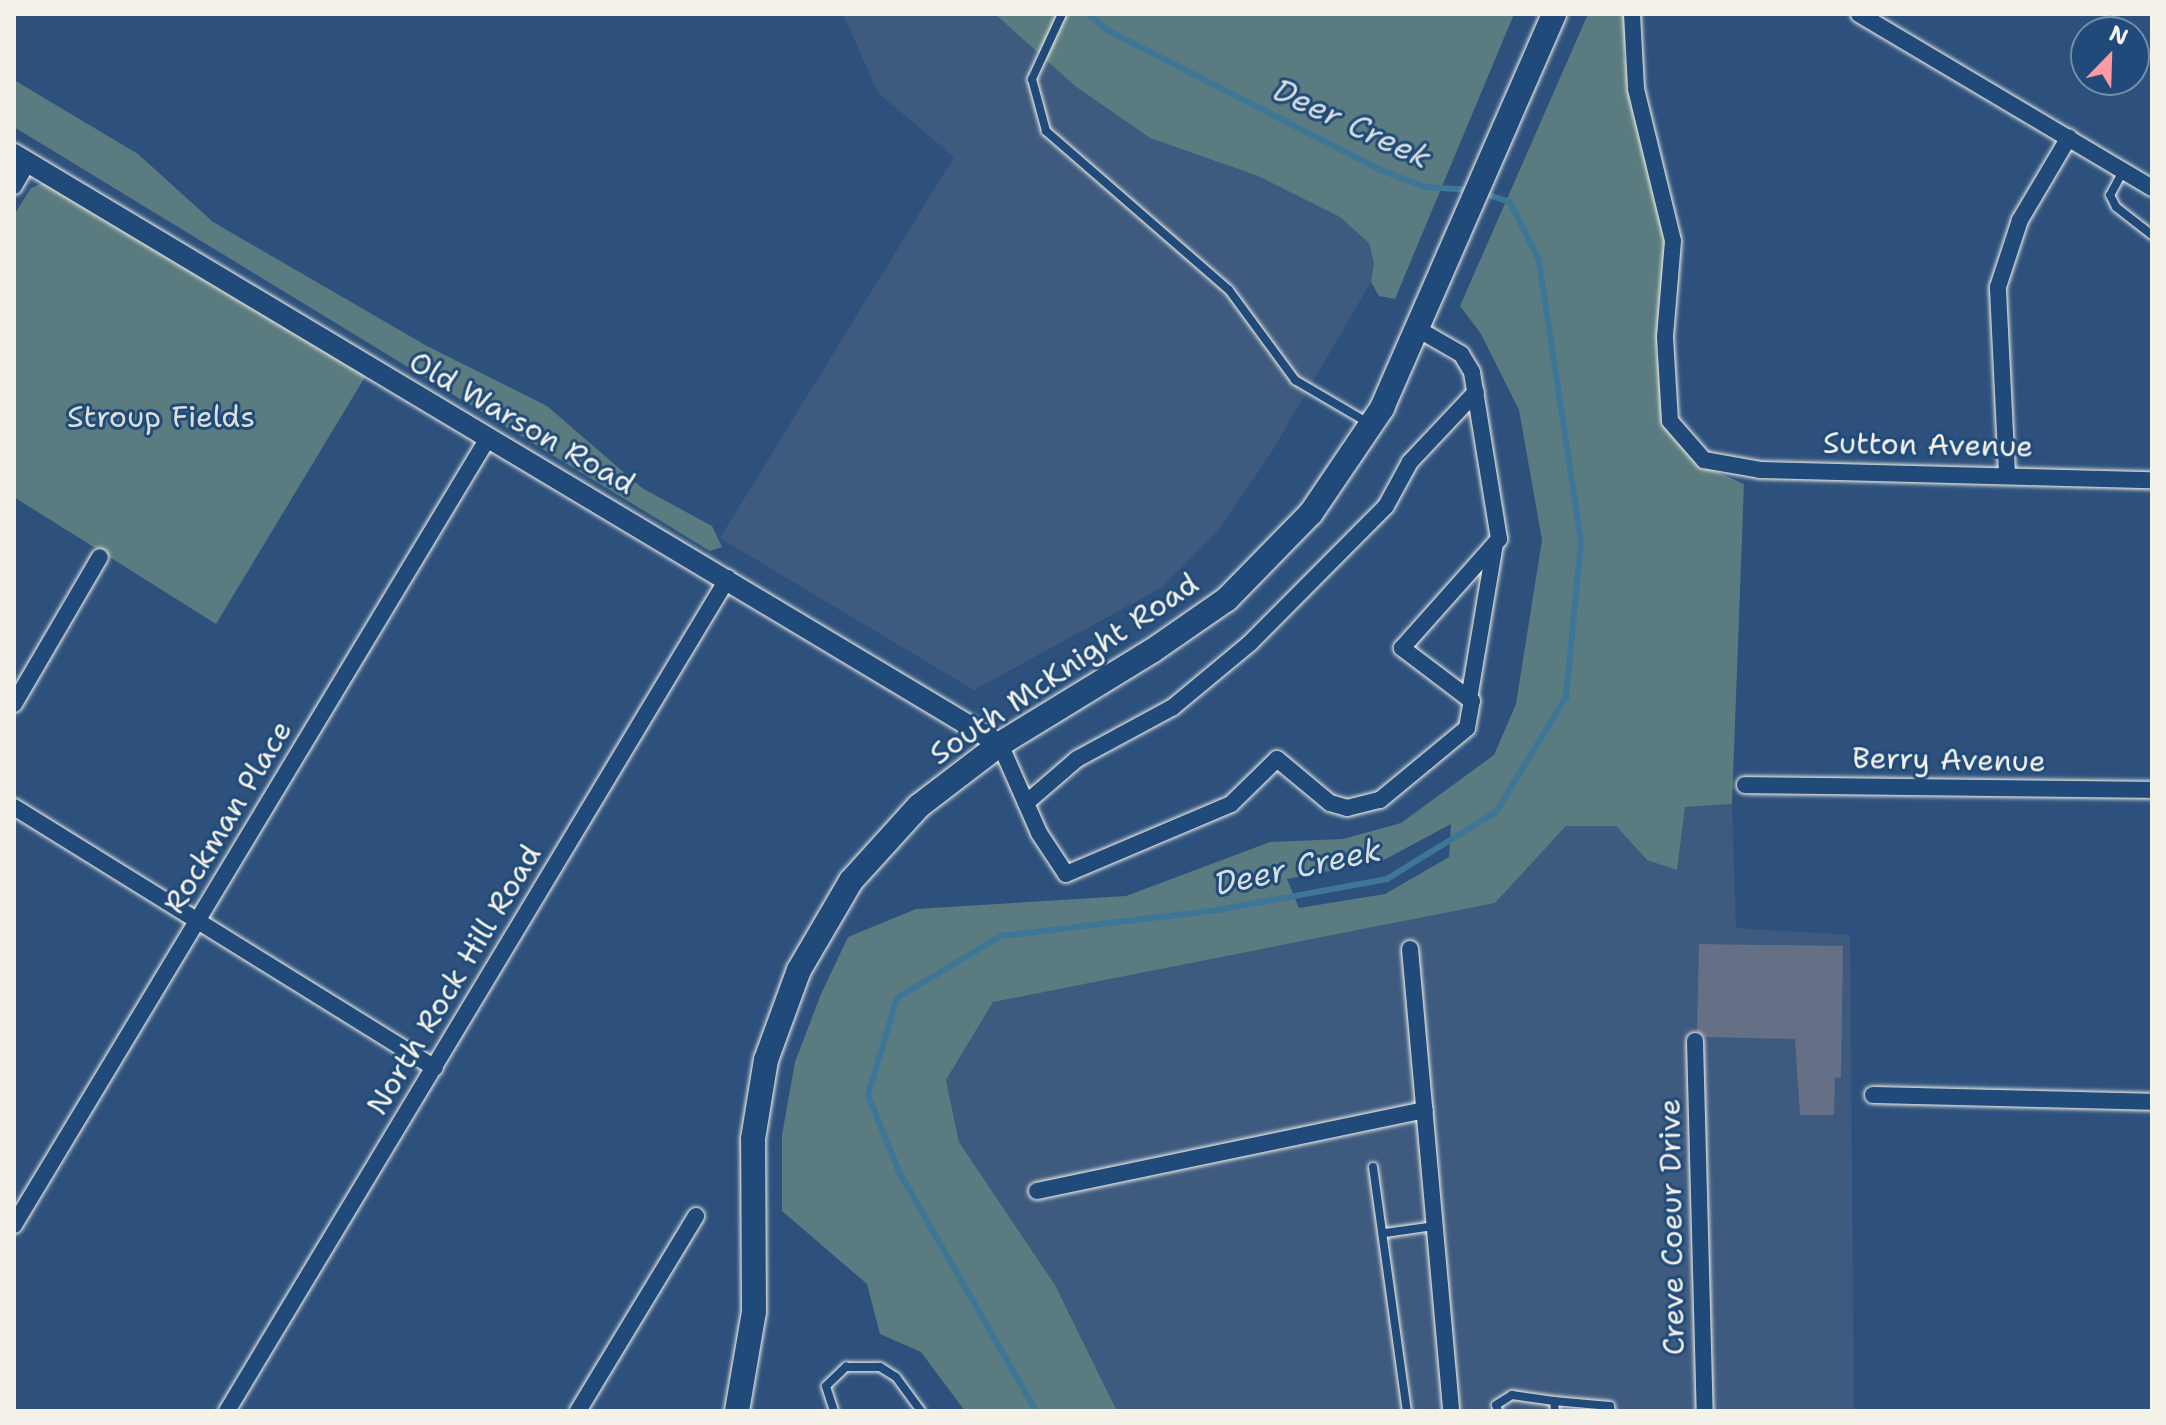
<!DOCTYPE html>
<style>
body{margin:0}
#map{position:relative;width:2166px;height:1425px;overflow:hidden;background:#2d517c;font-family:"Shantell Sans",sans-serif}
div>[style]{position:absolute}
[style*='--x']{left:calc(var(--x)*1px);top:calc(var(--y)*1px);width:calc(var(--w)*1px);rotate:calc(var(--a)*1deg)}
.built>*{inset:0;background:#3e5a7f}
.green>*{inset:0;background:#5a7b7f}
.stream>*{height:6px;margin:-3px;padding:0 3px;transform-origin:3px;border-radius:3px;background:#3e7698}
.building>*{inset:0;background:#656f86}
.roads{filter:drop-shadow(0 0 2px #f4f1e8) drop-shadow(0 0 2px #f4f1e8)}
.service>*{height:8px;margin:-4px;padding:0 4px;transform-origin:4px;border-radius:4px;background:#1f4a7a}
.minor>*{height:16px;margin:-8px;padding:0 8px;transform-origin:8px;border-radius:8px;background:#1f4a7a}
.tertiary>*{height:20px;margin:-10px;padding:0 10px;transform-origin:10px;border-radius:10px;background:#1f4a7a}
.secondary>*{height:24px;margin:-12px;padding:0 12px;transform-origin:12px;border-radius:12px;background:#1f4a7a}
span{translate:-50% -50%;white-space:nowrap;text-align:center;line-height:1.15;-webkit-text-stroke:6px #1f4a7a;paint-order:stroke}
.park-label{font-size:30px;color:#dddfd8}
.street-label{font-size:30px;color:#f4f1e8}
.water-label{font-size:32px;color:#d9dfdc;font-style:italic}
.frame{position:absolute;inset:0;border:16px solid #f4f1e8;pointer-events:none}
.north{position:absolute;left:2070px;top:16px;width:80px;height:80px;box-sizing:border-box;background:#1f4a7a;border:2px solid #748da6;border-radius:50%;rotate:23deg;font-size:22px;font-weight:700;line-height:32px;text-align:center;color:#f4f1e8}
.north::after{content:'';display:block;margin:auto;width:28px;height:36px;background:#ff9aa2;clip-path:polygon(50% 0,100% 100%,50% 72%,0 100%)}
</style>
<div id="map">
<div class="built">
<i style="clip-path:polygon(843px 14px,995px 14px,1075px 86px,1150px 138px,1258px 176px,1340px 217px,1369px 243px,1374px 263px,1371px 282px,1271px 453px,1218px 531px,1161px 588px,974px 690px,720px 538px,954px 157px,878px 93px)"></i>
<i style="clip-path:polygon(1732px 804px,1736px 928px,1850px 935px,1854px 1411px,1117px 1411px,1055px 1285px,959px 1142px,946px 1080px,993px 1001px,1495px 903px,1566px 826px,1616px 826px,1647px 860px,1685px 806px)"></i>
</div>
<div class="green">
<i style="clip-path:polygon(995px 14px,1514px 14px,1395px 299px,1379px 296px,1371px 282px,1374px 263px,1369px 243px,1340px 217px,1258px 176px,1150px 138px,1075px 86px)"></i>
<i style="clip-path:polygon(evenodd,1588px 14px,1627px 14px,1624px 56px,1664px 230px,1666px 265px,1656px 351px,1671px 435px,1697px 463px,1744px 484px,1732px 804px,1685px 807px,1677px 870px,1647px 860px,1616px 826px,1566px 826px,1495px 903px,993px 1002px,946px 1080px,959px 1142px,1055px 1285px,1117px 1411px,965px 1411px,921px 1352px,880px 1334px,867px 1284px,782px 1211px,782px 1135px,795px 1062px,821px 994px,848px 937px,916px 909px,1126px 896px,1270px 842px,1343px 839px,1401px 823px,1494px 755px,1516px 704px,1542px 540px,1519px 410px,1481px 334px,1460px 306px,1588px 14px,1451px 824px,1449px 857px,1385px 894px,1299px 908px,1287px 879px,1382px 861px,1451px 824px)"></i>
<i style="clip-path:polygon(14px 80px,138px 154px,213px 222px,427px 346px,547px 406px,642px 488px,712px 526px,722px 547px,710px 551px,14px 127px)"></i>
<i style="clip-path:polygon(48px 181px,368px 372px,216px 624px,14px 497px,14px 215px,31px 188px)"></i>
</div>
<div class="stream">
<i style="--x:1088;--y:14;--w:25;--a:40"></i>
<i style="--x:1107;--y:30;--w:310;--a:27.1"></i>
<i style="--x:1383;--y:171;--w:45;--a:20.9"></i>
<i style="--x:1425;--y:187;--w:45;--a:3.8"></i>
<i style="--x:1036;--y:1411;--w:273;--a:-119.8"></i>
<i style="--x:900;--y:1174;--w:85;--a:-112.1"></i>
<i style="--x:868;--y:1095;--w:101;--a:-73.4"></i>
<i style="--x:897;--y:998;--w:121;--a:-30.8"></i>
<i style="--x:1001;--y:936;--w:219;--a:-6.8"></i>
<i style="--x:1218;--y:910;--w:172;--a:-10.4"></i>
<i style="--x:1387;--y:879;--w:128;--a:-31.6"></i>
<i style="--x:1496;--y:812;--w:135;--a:-58.7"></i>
<i style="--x:1566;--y:697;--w:156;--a:-84.5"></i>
<i style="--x:1581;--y:542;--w:285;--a:-98.5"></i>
<i style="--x:1539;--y:260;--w:65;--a:-116.6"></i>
<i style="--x:1510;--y:202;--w:32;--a:-162"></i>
</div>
<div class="building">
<i style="clip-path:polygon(1699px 944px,1843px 946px,1841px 1078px,1835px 1077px,1834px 1115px,1800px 1115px,1795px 1039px,1705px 1037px,1697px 1031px)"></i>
</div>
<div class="roads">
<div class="service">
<i style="--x:1062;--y:14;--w:72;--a:114.8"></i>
<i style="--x:1032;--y:79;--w:54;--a:74.9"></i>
<i style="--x:1046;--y:131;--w:242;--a:41"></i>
<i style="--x:1229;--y:290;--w:112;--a:53.7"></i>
<i style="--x:1295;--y:380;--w:87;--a:30.4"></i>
<i style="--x:2123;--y:171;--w:27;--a:118"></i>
<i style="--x:2110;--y:195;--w:13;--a:63"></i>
<i style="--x:2116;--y:207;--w:46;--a:37.9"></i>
<i style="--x:1373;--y:1167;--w:246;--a:82.1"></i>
<i style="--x:1385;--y:1233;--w:49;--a:-8.1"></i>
<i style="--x:1554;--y:1401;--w:56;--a:5.1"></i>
<i style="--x:1610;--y:1406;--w:5;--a:79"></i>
<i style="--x:834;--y:1411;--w:26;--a:-108"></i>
<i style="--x:826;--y:1386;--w:28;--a:-44"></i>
<i style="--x:846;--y:1367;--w:34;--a:0"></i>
<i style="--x:880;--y:1367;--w:19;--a:32"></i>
<i style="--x:896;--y:1377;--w:42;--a:53.7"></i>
<i style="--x:1498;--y:1411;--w:6;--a:-108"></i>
<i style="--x:1496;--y:1405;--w:19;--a:-32"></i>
<i style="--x:1512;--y:1395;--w:42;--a:8.1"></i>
<i style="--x:1554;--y:1401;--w:10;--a:84"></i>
</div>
<div class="minor">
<i style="--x:1632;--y:14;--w:75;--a:86.9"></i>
<i style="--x:1636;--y:89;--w:156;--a:76.3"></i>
<i style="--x:1673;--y:241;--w:96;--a:94.8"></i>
<i style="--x:1665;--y:337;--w:84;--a:86.6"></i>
<i style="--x:1670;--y:421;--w:52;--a:48.9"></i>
<i style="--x:1704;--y:460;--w:57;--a:10.1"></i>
<i style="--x:1760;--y:470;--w:392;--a:1.5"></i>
<i style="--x:1859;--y:14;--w:341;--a:30.7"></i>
<i style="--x:14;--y:186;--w:28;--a:-60"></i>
<i style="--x:2007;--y:474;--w:187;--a:-92.8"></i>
<i style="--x:1998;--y:287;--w:71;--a:-71.8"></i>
<i style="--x:2020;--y:220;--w:96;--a:-59.4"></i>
<i style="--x:1469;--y:699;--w:157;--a:-80.5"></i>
<i style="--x:14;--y:704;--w:170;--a:-59.7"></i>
<i style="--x:1000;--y:744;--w:97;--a:66.3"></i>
<i style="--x:1039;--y:833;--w:49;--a:56.6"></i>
<i style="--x:1066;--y:874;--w:179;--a:-23"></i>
<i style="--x:1231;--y:804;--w:64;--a:-44.4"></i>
<i style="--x:1277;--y:759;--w:69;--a:39.7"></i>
<i style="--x:1330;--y:803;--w:18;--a:16"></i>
<i style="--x:1347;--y:808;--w:34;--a:-14"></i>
<i style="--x:1380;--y:800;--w:113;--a:-39.6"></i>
<i style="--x:1467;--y:728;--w:27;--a:-80"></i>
<i style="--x:1472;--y:701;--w:88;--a:-142.9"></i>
<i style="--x:1402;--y:648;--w:146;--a:-48.3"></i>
<i style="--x:1499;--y:539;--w:169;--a:-99.2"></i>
<i style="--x:1472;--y:372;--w:21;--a:-121"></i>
<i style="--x:1461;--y:354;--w:52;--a:-150"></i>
<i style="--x:1745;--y:785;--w:407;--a:0.7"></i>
<i style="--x:1026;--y:803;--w:67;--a:-40.8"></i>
<i style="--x:1077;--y:759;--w:109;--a:-28.4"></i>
<i style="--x:1173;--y:707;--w:100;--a:-39.7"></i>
<i style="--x:1250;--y:643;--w:193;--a:-45.2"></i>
<i style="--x:1386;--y:506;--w:50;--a:-61.4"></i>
<i style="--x:1410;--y:462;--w:96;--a:-46.7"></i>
<i style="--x:14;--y:807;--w:495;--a:31.8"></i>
<i style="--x:1410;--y:949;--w:464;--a:84.9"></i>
<i style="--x:1695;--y:1041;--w:370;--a:88.5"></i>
<i style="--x:1873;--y:1095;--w:279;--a:1.4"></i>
<i style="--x:1037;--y:1191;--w:396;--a:-11.8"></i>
<i style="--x:14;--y:1225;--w:919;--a:-58.94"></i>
<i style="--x:227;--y:1411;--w:972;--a:-58.98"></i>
<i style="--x:578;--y:1411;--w:228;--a:-58.8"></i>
</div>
<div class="tertiary">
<i style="--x:14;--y:154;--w:1149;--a:30.9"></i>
</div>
<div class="secondary">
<i style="--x:737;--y:1411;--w:100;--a:-80.3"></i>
<i style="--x:754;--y:1312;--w:173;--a:-90.3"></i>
<i style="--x:753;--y:1139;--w:80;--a:-80.7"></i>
<i style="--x:766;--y:1060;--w:96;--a:-69.9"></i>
<i style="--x:799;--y:970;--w:103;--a:-59.7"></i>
<i style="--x:851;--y:881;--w:101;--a:-47.8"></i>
<i style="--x:919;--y:806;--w:102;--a:-37.4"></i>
<i style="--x:1000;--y:744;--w:178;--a:-31.5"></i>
<i style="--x:1152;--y:651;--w:91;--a:-34.7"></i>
<i style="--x:1227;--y:599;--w:120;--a:-45.7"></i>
<i style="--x:1311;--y:513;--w:127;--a:-55.9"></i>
<i style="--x:1382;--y:408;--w:430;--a:-66.4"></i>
</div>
</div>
<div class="park-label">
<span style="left:161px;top:417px">Stroup Fields</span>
</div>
<div class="street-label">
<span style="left:522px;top:423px;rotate:30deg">Old Warson Road</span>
<span style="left:1928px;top:445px;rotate:1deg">Sutton Avenue</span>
<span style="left:1064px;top:669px;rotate:-34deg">South McKnight Road</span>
<span style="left:1949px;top:760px;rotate:1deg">Berry Avenue</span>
<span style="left:228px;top:817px;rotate:-59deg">Rockman Place</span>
<span style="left:454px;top:980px;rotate:-59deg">North Rock Hill Road</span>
<span style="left:1672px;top:1227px;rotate:-91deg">Creve Coeur Drive</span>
</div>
<div class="water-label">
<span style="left:1352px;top:124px;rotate:25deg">Deer Creek</span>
<span style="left:1298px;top:867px;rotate:-12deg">Deer Creek</span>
</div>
<div class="frame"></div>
<div class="north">N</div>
</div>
